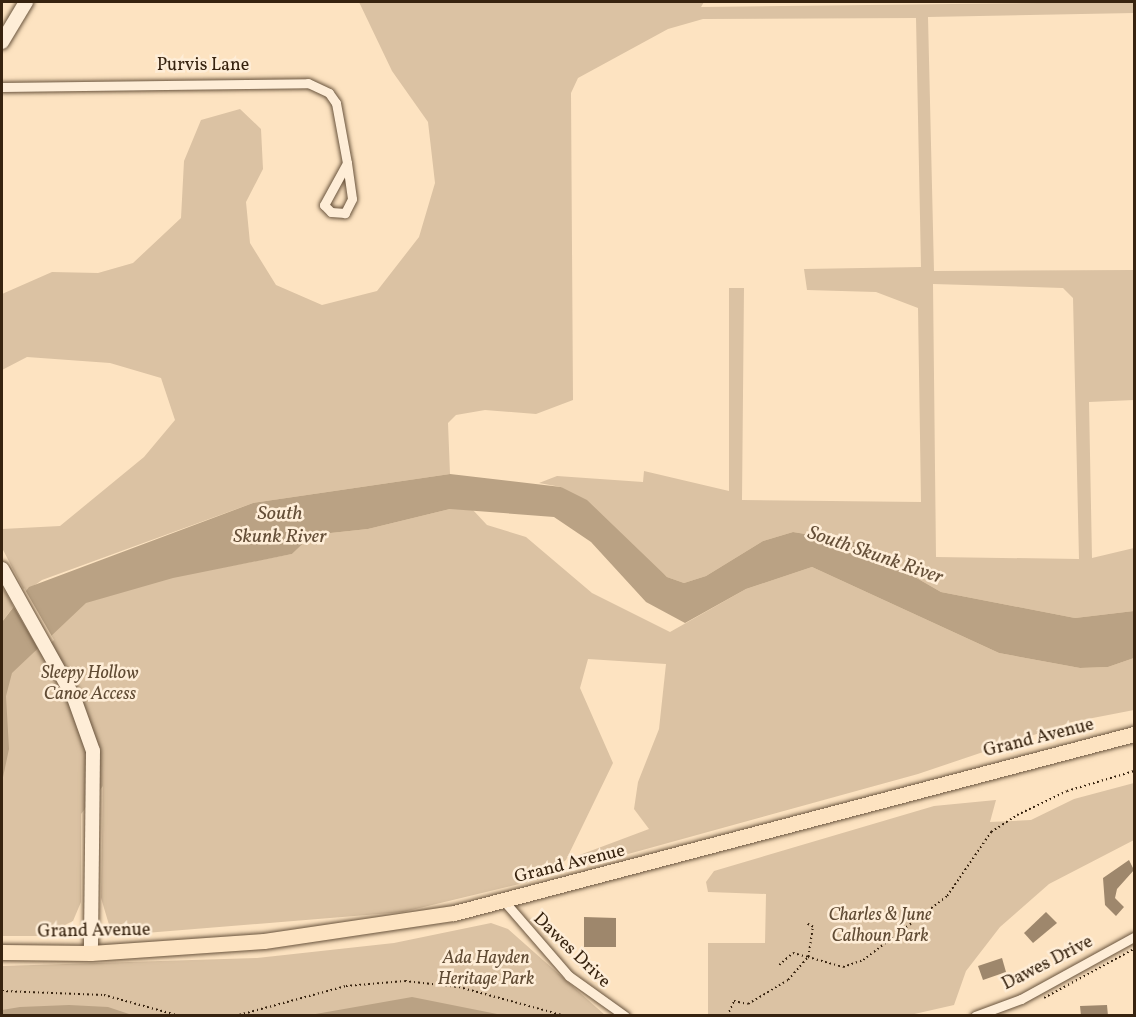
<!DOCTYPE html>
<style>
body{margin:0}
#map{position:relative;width:1136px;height:1017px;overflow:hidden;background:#fde3c1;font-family:Vollkorn,serif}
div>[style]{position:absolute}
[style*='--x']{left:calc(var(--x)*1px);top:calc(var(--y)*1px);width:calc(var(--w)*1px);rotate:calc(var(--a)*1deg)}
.green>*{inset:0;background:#dbc2a3}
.water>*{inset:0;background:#baa284}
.pier>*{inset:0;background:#fde3c1}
.building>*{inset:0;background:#9e876c}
.path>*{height:1.5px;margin-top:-0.75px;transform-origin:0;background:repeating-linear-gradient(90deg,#37230f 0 1.5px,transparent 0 4.5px)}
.roads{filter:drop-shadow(0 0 2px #68533c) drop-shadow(0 0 2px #68533c)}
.street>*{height:9px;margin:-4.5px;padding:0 4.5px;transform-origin:4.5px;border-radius:4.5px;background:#feedd7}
.secondary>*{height:14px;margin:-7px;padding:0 7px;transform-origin:7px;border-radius:7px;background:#feedd7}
.primary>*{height:15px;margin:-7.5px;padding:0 7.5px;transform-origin:7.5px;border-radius:7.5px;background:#fde3c1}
span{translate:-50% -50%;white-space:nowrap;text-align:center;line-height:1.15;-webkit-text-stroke:5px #feedd7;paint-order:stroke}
.street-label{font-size:18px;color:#37230f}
.park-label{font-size:18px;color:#604b34;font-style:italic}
.water-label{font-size:20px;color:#654f38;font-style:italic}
.frame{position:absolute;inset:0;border:3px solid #37230f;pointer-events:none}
</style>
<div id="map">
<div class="green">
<i style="clip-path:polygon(evenodd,359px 2px,704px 2px,701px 7px,1134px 2px,1134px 13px,928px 17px,934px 271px,1134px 270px,1134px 400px,1089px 402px,1092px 558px,1134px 548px,1134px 611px,1075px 618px,941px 592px,854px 542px,793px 532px,763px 541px,706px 576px,684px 583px,667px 577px,561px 487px,539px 483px,557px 476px,643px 482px,644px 471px,729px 491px,729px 288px,744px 288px,742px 500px,921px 502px,918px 308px,876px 292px,807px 290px,804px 269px,921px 267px,916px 18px,703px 19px,668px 29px,578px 78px,571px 93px,573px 400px,536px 414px,485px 410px,456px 415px,448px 423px,450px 474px,253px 503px,42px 580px,25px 592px,2px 548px,2px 529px,60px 526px,144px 457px,175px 420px,161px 378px,110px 363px,27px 357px,2px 370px,2px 294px,52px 272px,98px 273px,133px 263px,181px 218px,184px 161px,201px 120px,240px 109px,261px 129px,263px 169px,246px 202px,250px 243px,276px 285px,322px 305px,377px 291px,419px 237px,435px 183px,428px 122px,392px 71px,359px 2px,933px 284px,1063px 288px,1073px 298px,1079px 559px,936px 557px,933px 284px)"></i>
<i style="clip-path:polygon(450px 509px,472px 509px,487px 525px,526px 537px,592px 593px,670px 632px,746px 589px,812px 567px,999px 653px,1080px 668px,1108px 667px,1134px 658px,1134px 710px,1072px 722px,918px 774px,581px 867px,577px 856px,649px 829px,634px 809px,638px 782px,659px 729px,666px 664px,588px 659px,580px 688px,613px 763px,566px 860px,540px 879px,403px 912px,121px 935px,110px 928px,101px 898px,103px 786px,81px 814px,81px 902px,73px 921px,43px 936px,2px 936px,2px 652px,67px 597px,292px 554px,312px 535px,368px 529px)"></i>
<i style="clip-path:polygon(2px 587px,14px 606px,2px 622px)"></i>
<i style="clip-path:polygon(1134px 783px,1134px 840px,1049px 884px,1000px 927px,966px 971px,954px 1005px,910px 1015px,708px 1015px,708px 943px,765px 943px,766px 894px,708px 892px,706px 882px,714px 871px,934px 806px,996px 800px,990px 822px,1031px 820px,1074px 799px)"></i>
<i style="clip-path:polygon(491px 923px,508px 929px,605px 1015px,2px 1016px,2px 966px,257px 958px,394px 943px)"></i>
</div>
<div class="water">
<i style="clip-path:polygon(450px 474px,561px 487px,587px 500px,667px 577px,684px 583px,706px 576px,763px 541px,793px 532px,854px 542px,941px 592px,1075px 618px,1134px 611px,1134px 658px,1108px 667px,1080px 668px,999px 653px,812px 567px,746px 589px,685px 623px,646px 602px,591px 542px,554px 517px,450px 509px,368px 529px,312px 535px,292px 554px,173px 578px,86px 603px,12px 673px,6px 696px,9px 749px,2px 782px,2px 622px,29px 587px,253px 503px)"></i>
<i style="clip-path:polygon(412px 997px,502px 1015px,310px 1015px)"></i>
<i style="clip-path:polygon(69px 1005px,108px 1007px,132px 1015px,2px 1015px,2px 1010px,20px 1007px)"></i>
</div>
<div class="pier">
<i style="clip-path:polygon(24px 588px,54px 640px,40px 652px,12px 604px)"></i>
</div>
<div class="building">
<i style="clip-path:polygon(1129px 860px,1134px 870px,1117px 889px,1115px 898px,1124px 907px,1116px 916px,1105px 905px,1103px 878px)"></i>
<i style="clip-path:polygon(1046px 912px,1057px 923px,1033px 943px,1024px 933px)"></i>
<i style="clip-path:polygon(584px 917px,616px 918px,616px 947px,584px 947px)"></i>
<i style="clip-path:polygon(1002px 958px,1006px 972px,983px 980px,978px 966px)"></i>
<i style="clip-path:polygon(1107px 1005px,1108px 1016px,1081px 1016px,1080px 1006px)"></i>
</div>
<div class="path">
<i style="--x:779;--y:965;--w:18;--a:-41"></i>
<i style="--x:793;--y:953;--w:16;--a:15"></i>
<i style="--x:808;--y:957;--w:30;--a:-81"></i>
<i style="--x:813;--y:927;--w:7;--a:-153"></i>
<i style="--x:2;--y:991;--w:102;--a:2.2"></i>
<i style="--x:104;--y:995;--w:79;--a:15.4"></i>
<i style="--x:1044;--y:998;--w:102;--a:-28.6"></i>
<i style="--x:235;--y:1016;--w:115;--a:-15.1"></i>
<i style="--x:346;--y:986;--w:59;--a:-4.8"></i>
<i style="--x:405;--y:981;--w:54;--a:6.3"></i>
<i style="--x:459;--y:987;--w:111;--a:15.2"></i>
<i style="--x:727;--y:1016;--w:17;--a:-65"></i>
<i style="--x:734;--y:1001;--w:14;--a:12"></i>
<i style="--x:748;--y:1004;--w:47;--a:-31"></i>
<i style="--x:788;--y:980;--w:30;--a:-49"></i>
<i style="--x:808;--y:957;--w:36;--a:16"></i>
<i style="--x:843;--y:967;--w:21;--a:-19"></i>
<i style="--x:863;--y:960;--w:106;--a:-37.3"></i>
<i style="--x:947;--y:896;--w:78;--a:-55.5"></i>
<i style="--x:991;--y:832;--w:31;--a:-33"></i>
<i style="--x:1017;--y:815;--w:55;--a:-25.6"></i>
<i style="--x:1067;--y:791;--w:70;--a:-16.6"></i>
</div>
<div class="roads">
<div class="street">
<i style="--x:2;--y:87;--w:306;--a:-0.7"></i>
<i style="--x:308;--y:83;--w:23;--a:25"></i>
<i style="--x:329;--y:93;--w:12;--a:55"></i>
<i style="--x:336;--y:103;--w:61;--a:79.6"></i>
<i style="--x:347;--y:163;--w:36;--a:82"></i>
<i style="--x:352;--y:199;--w:16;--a:117"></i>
<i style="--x:345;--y:213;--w:14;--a:-176"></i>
<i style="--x:331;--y:212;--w:10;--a:-135"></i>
<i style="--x:324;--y:205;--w:48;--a:-61.3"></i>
<i style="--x:504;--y:901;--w:99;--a:49.1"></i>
<i style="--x:569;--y:976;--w:69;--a:35.5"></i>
<i style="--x:975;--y:1016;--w:49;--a:-20.3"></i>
<i style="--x:1021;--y:999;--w:129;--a:-28.8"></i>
</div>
<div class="secondary">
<i style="--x:2;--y:42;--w:47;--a:-59"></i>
<i style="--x:2;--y:569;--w:148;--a:60.8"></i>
<i style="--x:74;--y:698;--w:56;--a:70.3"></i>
<i style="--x:93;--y:751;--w:202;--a:90.6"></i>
</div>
<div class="primary">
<i style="--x:2;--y:952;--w:89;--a:0.6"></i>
<i style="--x:91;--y:953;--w:173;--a:-4"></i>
<i style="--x:264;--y:941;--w:192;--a:-8.4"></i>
<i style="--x:454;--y:913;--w:703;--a:-14.75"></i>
</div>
</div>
<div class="street-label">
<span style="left:203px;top:66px">Purvis Lane</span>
<span style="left:1039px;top:739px;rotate:-14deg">Grand Avenue</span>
<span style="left:570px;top:865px;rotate:-14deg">Grand Avenue</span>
<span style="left:94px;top:932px;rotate:-1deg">Grand Avenue</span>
<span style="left:571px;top:951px;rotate:44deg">Dawes Drive</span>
<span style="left:1048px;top:964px;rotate:-27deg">Dawes Drive</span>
</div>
<div class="park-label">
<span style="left:90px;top:685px">Sleepy Hollow<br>Canoe Access</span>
<span style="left:880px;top:927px">Charles &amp; June<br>Calhoun Park</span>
<span style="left:486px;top:970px">Ada Hayden<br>Heritage Park</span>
</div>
<div class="water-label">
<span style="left:280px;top:526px">South<br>Skunk River</span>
<span style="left:875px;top:556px;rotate:19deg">South Skunk River</span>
</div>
<div class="frame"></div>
</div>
